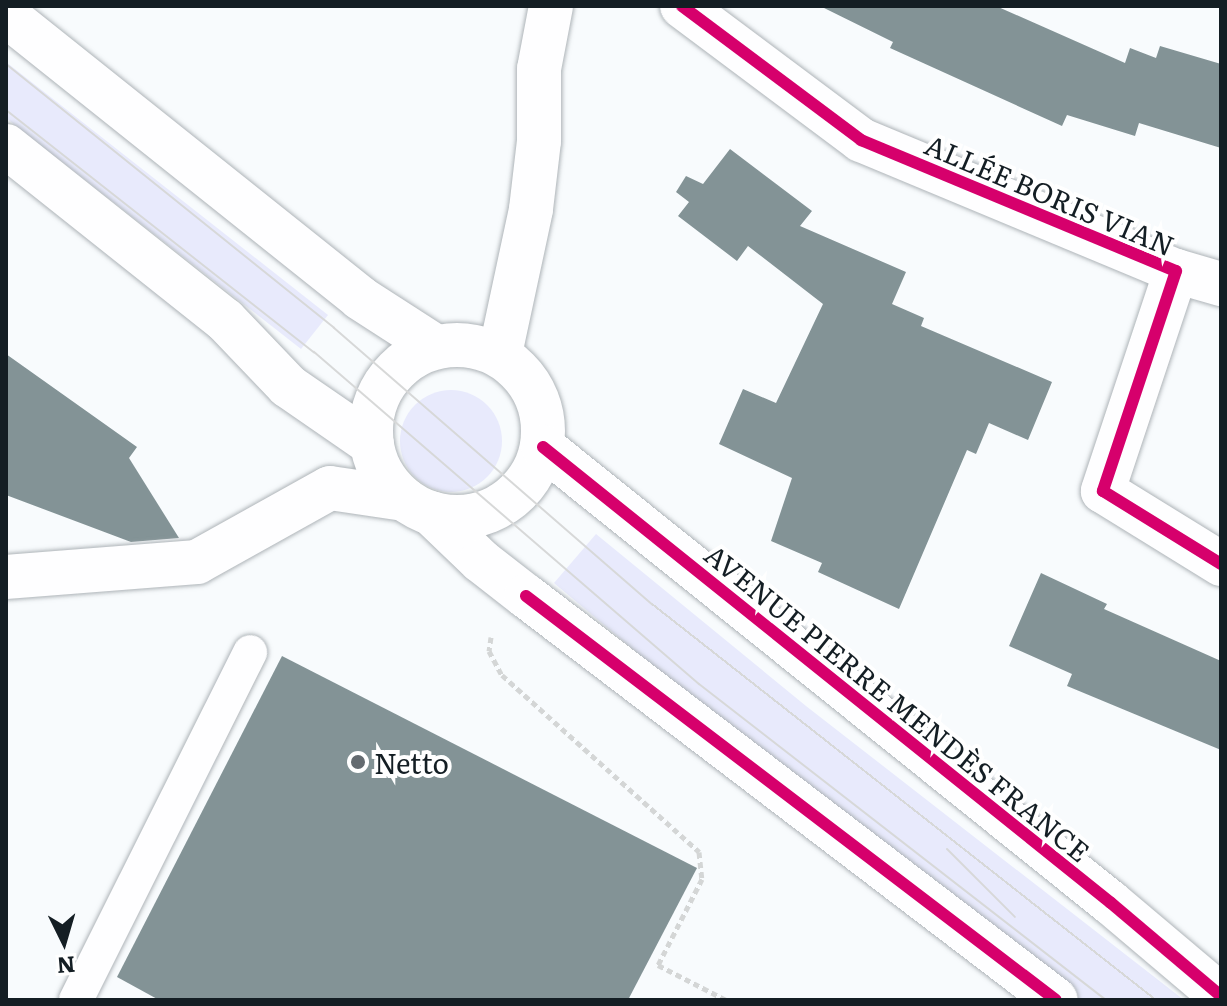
<!DOCTYPE html>
<meta charset="utf-8">
<style>
body{margin:0}
#map{position:relative;width:1227px;height:1006px;overflow:hidden;background:#f8fbfd;font-family:Literata,serif}
div>[style]{position:absolute}
[style*='--x']{left:calc(var(--x)*1px);top:calc(var(--y)*1px);width:calc(var(--w)*1px);rotate:calc(var(--a)*1deg)}
.green>*{inset:0;background:#e8eafc}
.round{border-radius:50%}
.building>*{inset:0;background:#839396}
.path>*{height:5px;margin-top:-2.5px;transform-origin:0;background:repeating-linear-gradient(90deg,#d4d6d6 0 6px,transparent 0 10px)}
.roads{filter:drop-shadow(0 0 2px #aeb4b8) drop-shadow(0 0 2px #aeb4b8)}
.lane>*{height:34px;margin:-17px;padding:0 17px;transform-origin:17px;border-radius:17px;background:#fefeff}
.street>*{height:44px;margin:-22px;padding:0 22px;transform-origin:22px;border-radius:22px;background:#fefeff}
.secondary>*{height:44px;margin:-22px;padding:0 22px;transform-origin:22px;border-radius:22px;background:#fefeff}
.secondary>.ring{margin:-22px;padding:0;box-sizing:content-box;background:none;border:44px solid #fefeff;border-radius:50%}
.tram>*{height:2px;margin:-1px;padding:0 1px;transform-origin:1px;border-radius:1px;background:#d7d8d8}
.cycleway>*{height:12px;margin:-6px;padding:0 6px;transform-origin:6px;border-radius:6px;background:#d6006c}
.dots>*{width:22px;height:22px;translate:-50% -50%;box-sizing:border-box;border:4px solid #fff;border-radius:50%}
span{translate:-50% -50%;white-space:nowrap;text-align:center;line-height:1.15;-webkit-text-stroke:8px #fff;paint-order:stroke}
.street-label{font-size:28px;color:#141e24}
.poi-label{font-size:28px;color:#141e24}
.left{translate:0 -50%;text-align:left}
.frame{position:absolute;inset:0;border:8px solid #141e24;pointer-events:none}
.north{position:absolute;left:24px;top:902px;width:80px;height:80px;-webkit-text-stroke:6px #fff;paint-order:stroke;rotate:175deg;font-size:22px;font-weight:700;line-height:32px;text-align:center;color:#141e24}
.north::after{content:'';display:block;margin:auto;width:28px;height:36px;background:#141e24;clip-path:polygon(50% 0,100% 100%,50% 72%,0 100%)}
</style>
<div id="map">
<div class="green">
<i style="clip-path:polygon(6px 62px,328px 315px,301px 349px,6px 118px)"></i>
<i class="round" style="left:400px;top:390px;width:102px;height:102px"></i>
<i style="clip-path:polygon(596px 534px,806px 706px,1184px 1000px,1080px 1000px,659px 671px,554px 583px)"></i>
</div>
<div class="building">
<i style="clip-path:polygon(820px 6px,996px 6px,1125px 63px,1130px 48px,1156px 58px,1160px 46px,1221px 64px,1221px 148px,1139px 123px,1135px 136px,1067px 115px,1062px 126px,890px 48px,893px 42px)"></i>
<i style="clip-path:polygon(730px 149px,812px 211px,800px 226px,906px 272px,892px 304px,924px 318px,921px 326px,1052px 382px,1028px 440px,989px 423px,976px 454px,967px 450px,899px 609px,818px 572px,822px 563px,771px 541px,792px 478px,719px 444px,743px 389px,776px 403px,823px 304px,748px 246px,737px 261px,678px 216px,689px 202px,676px 192px,686px 176px,703px 184px)"></i>
<i style="clip-path:polygon(6px 354px,137px 447px,129px 458px,179px 538px,131px 542px,6px 495px)"></i>
<i style="clip-path:polygon(1041px 573px,1107px 604px,1104px 609px,1221px 661px,1221px 750px,1067px 686px,1072px 674px,1009px 646px)"></i>
<i style="clip-path:polygon(282px 656px,697px 868px,628px 1000px,159px 1000px,117px 977px)"></i>
</div>
<div class="path">
<i style="--x:491;--y:637;--w:14;--a:98"></i>
<i style="--x:489;--y:651;--w:27;--a:62"></i>
<i style="--x:502;--y:675;--w:265;--a:41.9"></i>
<i style="--x:699;--y:852;--w:27;--a:84"></i>
<i style="--x:702;--y:879;--w:97;--a:117.1"></i>
<i style="--x:658;--y:965;--w:76;--a:27.2"></i>
</div>
<div class="roads">
<div class="lane">
<i style="--x:76;--y:1000;--w:389;--a:-63.4"></i>
</div>
<div class="street">
<i style="--x:682;--y:6;--w:224;--a:36.8"></i>
<i style="--x:861;--y:140;--w:341;--a:22.6"></i>
<i style="--x:1176;--y:271;--w:232;--a:108.4"></i>
<i style="--x:1103;--y:491;--w:139;--a:31.7"></i>
<i style="--x:1176;--y:271;--w:47;--a:16.1"></i>
<i style="--x:6;--y:577;--w:192;--a:-4.5"></i>
<i style="--x:197;--y:562;--w:152;--a:-29.1"></i>
<i style="--x:330;--y:488;--w:75;--a:8.5"></i>
</div>
<div class="secondary">
<i style="--x:6;--y:15;--w:453;--a:38.6"></i>
<i style="--x:360;--y:298;--w:90;--a:32.8"></i>
<i style="--x:6;--y:146;--w:280;--a:38.5"></i>
<i style="--x:225;--y:320;--w:91;--a:46.3"></i>
<i style="--x:288;--y:386;--w:102;--a:34.6"></i>
<i class="ring" style="left:371px;top:345px;width:128px;height:128px"></i>
<i style="--x:500;--y:354;--w:148;--a:-77.9"></i>
<i style="--x:531;--y:209;--w:68;--a:-83.3"></i>
<i style="--x:539;--y:141;--w:72;--a:-90"></i>
<i style="--x:539;--y:69;--w:64;--a:-79.2"></i>
<i style="--x:543;--y:447;--w:728;--a:38.76"></i>
<i style="--x:1111;--y:903;--w:144;--a:40.2"></i>
<i style="--x:431;--y:513;--w:69;--a:43.8"></i>
<i style="--x:481;--y:561;--w:57;--a:37.9"></i>
<i style="--x:526;--y:596;--w:666;--a:37.32"></i>
</div>
</div>
<div class="tram">
<i style="--x:6;--y:64;--w:421;--a:38.8"></i>
<i style="--x:334;--y:328;--w:421;--a:41"></i>
<i style="--x:652;--y:604;--w:641;--a:38.16"></i>
<i style="--x:6;--y:110;--w:392;--a:38.2"></i>
<i style="--x:314;--y:352;--w:508;--a:40.77"></i>
<i style="--x:699;--y:684;--w:515;--a:37.83"></i>
<i style="--x:947;--y:849;--w:96;--a:45"></i>
</div>
<div class="cycleway">
<i style="--x:682;--y:6;--w:224;--a:36.8"></i>
<i style="--x:861;--y:140;--w:341;--a:22.6"></i>
<i style="--x:1176;--y:271;--w:232;--a:108.4"></i>
<i style="--x:1103;--y:491;--w:139;--a:31.7"></i>
<i style="--x:543;--y:447;--w:728;--a:38.76"></i>
<i style="--x:1111;--y:903;--w:144;--a:40.2"></i>
<i style="--x:526;--y:596;--w:666;--a:37.32"></i>
</div>
<div class="dots">
<i style="left:358px;top:762px;background:#646b70"></i>
</div>
<div class="street-label">
<span style="left:1050px;top:194px;rotate:23deg">ALLÉE BORIS VIAN</span>
<span style="left:898px;top:702px;rotate:39deg">AVENUE PIERRE MENDÈS FRANCE</span>
</div>
<div class="poi-label">
<span class="left" style="left:374px;top:762px">Netto</span>
</div>
<div class="frame"></div>
<div class="north">N</div>
</div>
